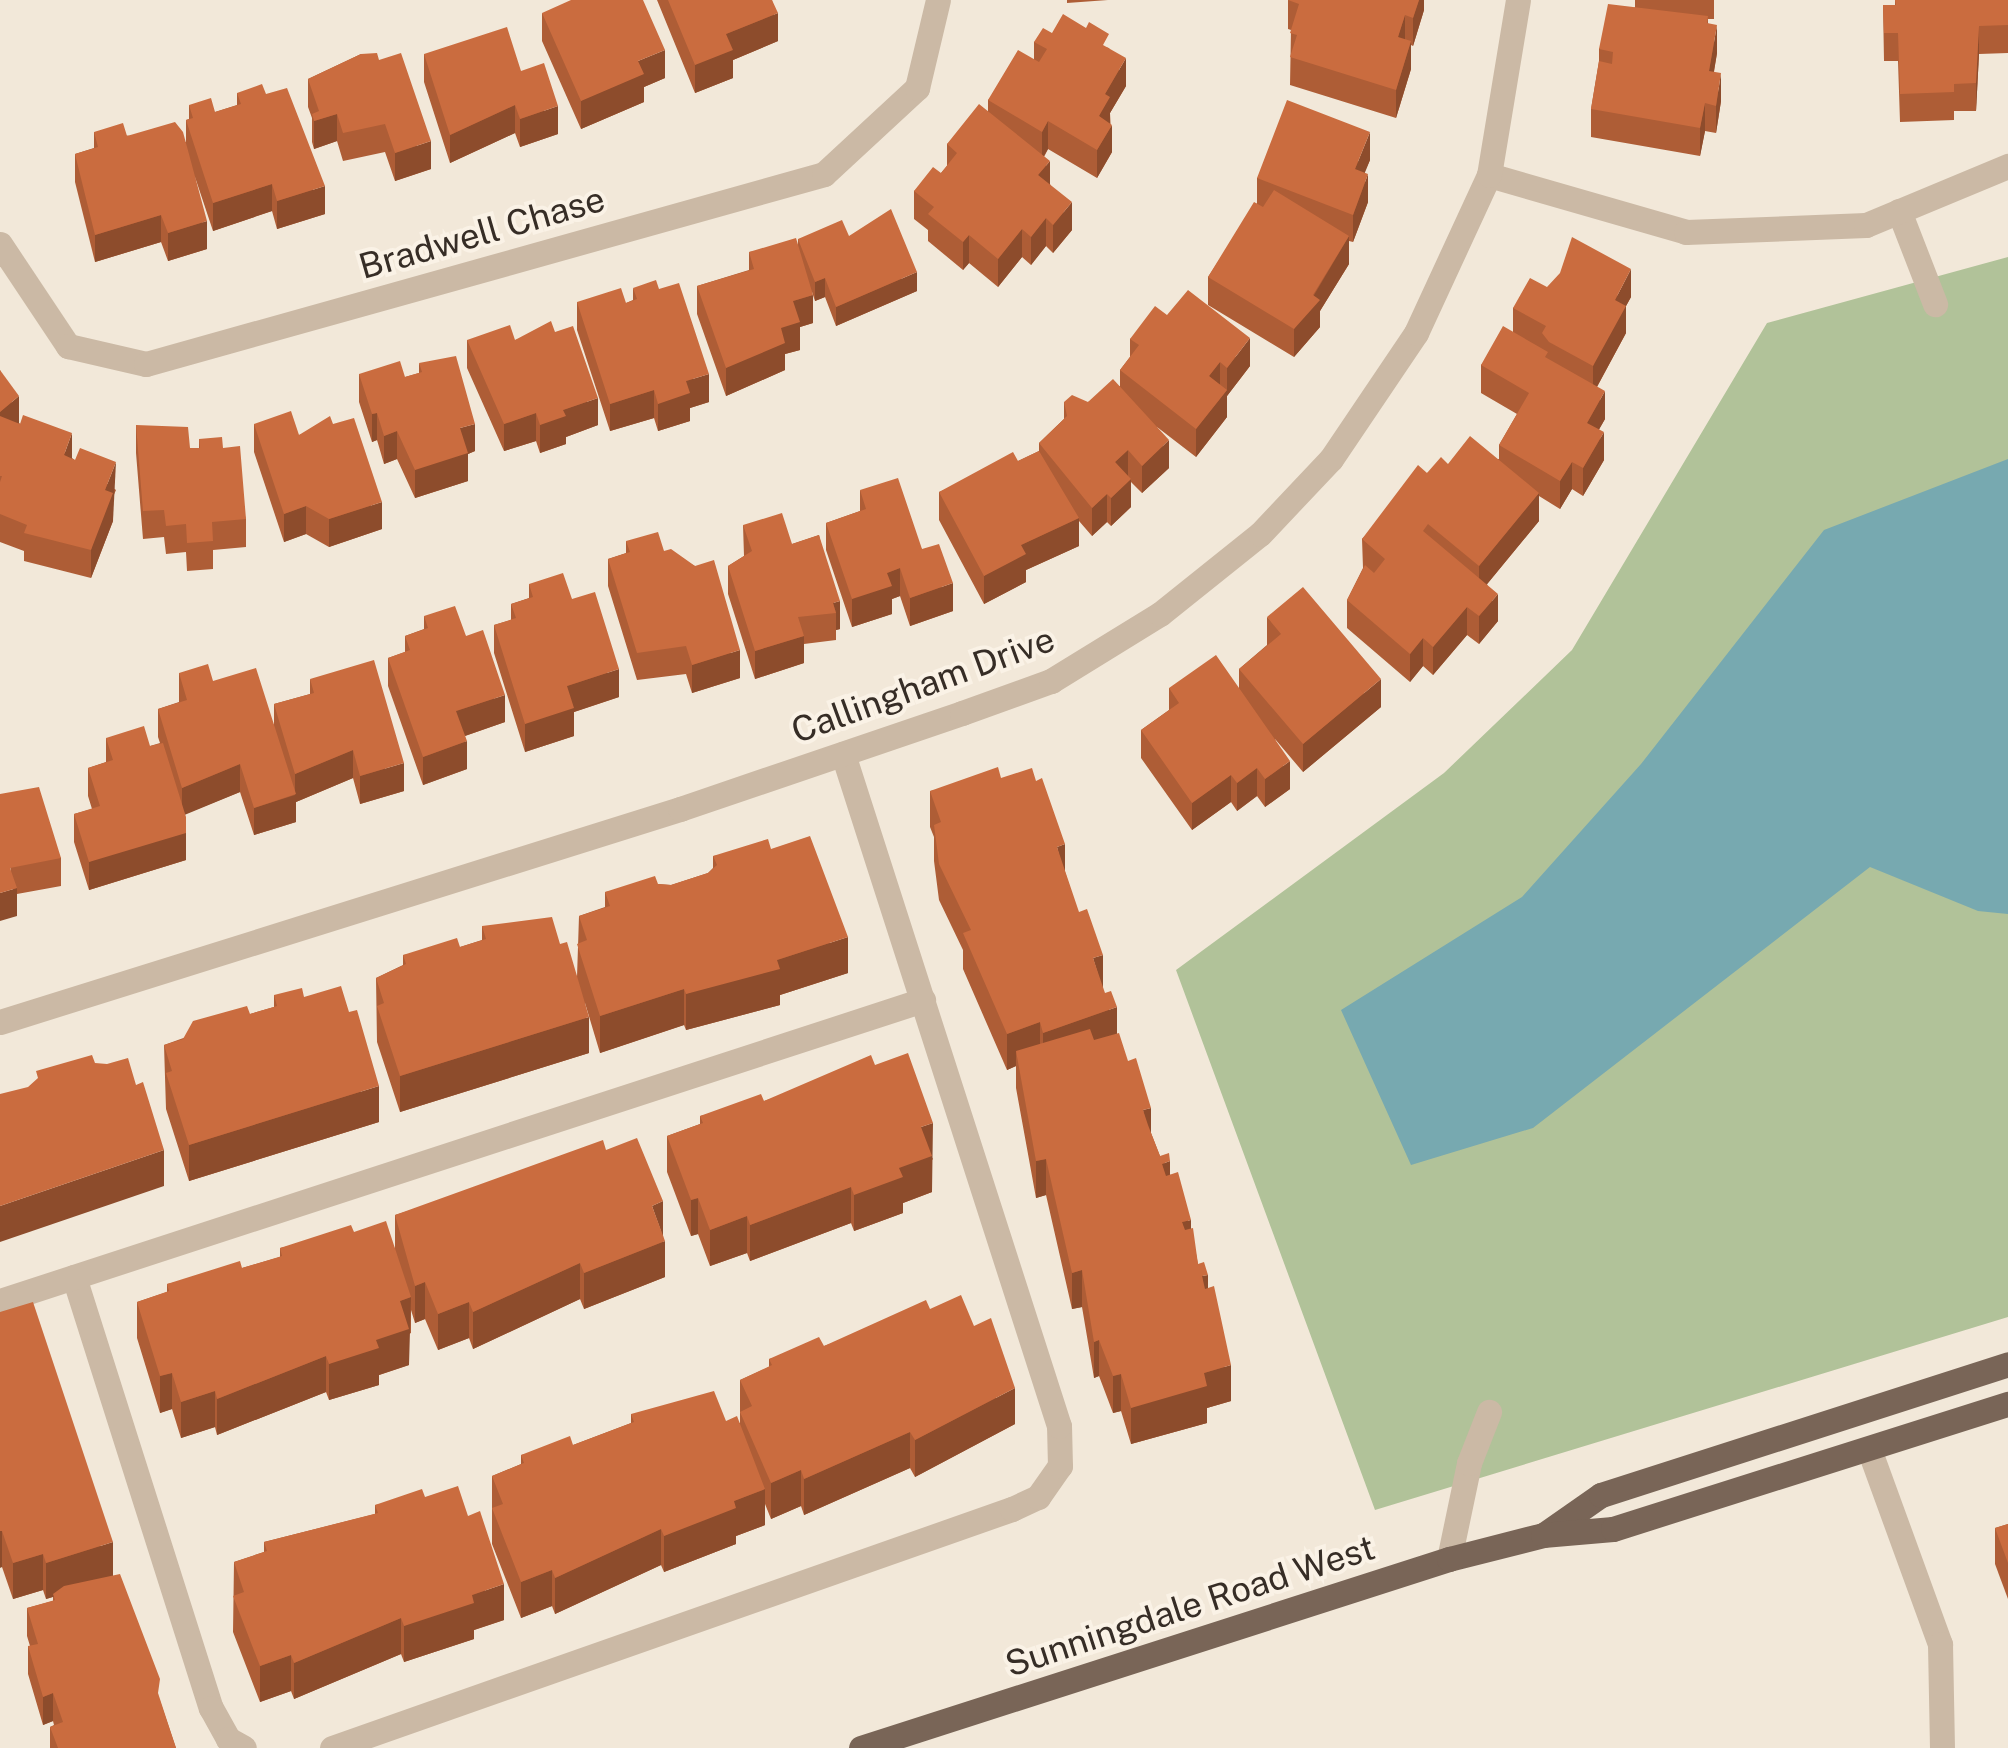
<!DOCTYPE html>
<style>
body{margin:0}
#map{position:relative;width:2008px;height:1748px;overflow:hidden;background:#f2e8d9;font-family:"Public Sans",sans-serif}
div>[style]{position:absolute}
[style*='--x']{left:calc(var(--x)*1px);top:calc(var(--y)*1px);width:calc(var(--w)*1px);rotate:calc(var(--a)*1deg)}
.green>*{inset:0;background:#b1c299}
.water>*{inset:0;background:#77a9b0}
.lane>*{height:25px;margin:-12.5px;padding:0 12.5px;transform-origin:12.5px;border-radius:12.5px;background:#cbb9a5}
.street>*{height:25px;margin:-12.5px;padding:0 12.5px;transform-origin:12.5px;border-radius:12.5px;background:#cbb9a5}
.primary>*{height:25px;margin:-12.5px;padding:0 12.5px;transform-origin:12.5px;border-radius:12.5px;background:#796557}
.wall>*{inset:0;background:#ae5d36}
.shaded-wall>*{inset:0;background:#8d4c2c}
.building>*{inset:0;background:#ca6c3f}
span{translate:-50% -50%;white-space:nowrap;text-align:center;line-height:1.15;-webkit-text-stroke:8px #faf2e6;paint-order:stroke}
.street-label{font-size:35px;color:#362d26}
</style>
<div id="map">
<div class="green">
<i style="clip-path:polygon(2008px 257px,2008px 1317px,1375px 1510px,1176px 970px,1444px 773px,1572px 650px,1767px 323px)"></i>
</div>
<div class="water">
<i style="clip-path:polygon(2008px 459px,2008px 914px,1978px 911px,1870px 867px,1533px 1128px,1411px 1165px,1341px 1010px,1522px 897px,1641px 764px,1824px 530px)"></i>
</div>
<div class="lane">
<i style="--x:1899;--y:211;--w:100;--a:68.8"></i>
<i style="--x:74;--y:1277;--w:452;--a:72.4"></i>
<i style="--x:211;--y:1708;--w:35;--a:61"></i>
<i style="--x:228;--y:1739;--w:18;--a:29"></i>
<i style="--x:0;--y:1301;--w:971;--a:-18.06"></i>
<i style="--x:1449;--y:1559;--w:98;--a:-78.2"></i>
<i style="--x:1469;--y:1463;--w:55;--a:-68.6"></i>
<i style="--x:332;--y:1748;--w:721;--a:-19.37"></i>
<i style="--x:1012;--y:1509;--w:29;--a:-25"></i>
<i style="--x:1038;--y:1497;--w:38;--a:-55"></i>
<i style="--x:1060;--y:1466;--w:40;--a:-91.4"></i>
<i style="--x:1059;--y:1426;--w:706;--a:-107.82"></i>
</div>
<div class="street">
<i style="--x:1489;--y:175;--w:205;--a:16.1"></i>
<i style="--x:1686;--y:232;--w:180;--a:-2.2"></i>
<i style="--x:1866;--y:225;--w:154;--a:-22.6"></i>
<i style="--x:0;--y:244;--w:123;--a:56.3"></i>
<i style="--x:68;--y:346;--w:80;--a:13"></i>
<i style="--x:146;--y:364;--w:704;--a:-15.65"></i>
<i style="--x:824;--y:174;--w:127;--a:-42.8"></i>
<i style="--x:917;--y:88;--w:90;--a:-76.6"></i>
<i style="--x:0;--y:1022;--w:713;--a:-17.39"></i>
<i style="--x:680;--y:809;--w:298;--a:-18.8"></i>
<i style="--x:962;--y:713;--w:95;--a:-19.8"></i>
<i style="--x:1051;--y:681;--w:128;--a:-31.6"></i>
<i style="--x:1160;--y:614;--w:128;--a:-38.7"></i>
<i style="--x:1260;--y:534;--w:103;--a:-46.6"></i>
<i style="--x:1331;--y:459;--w:152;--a:-56"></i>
<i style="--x:1416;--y:333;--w:174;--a:-65.2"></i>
<i style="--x:1489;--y:175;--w:177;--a:-80.6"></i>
<i style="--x:1869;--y:1449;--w:208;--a:70"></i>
<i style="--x:1940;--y:1644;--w:104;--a:88.9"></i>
</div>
<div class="primary">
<i style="--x:1545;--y:1534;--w:68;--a:-34.9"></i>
<i style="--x:1601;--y:1495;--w:428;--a:-17.8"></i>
<i style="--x:861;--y:1748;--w:618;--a:-17.82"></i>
<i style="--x:1449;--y:1559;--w:97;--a:-14.3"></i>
<i style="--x:1543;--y:1535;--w:70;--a:-4.9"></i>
<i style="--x:1613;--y:1529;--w:414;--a:-17.6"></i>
</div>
<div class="wall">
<i style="clip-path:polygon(657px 0,772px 0,778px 41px,733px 60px,733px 78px,695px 93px)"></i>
<i style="clip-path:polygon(1067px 0,1108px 0,1067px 3px)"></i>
<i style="clip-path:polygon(1288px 0,1424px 0,1424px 10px,1413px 46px,1411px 45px,1411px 69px,1396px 118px,1290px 85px,1291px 30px,1288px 29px)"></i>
<i style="clip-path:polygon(1635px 0,1714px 0,1714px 19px,1708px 19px,1708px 23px,1717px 53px,1714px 72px,1721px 101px,1716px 133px,1705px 131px,1700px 156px,1591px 137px,1591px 109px,1599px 61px,1599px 49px,1635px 7px)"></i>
<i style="clip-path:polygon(1895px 0,2008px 0,2008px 53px,1979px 54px,1976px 111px,1954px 111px,1954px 120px,1900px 122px,1898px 61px,1884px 61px,1883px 5px,1895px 5px)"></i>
<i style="clip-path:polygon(542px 13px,665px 78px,644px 87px,644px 102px,581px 129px,542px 41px)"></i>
<i style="clip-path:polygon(1052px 33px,1109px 48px,1126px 86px,1110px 113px,1112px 152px,1097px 178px,1048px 149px,1044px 157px,1050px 184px,1072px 230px,1053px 253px,1046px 246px,1031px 265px,1022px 257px,998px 287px,969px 263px,963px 270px,928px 241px,928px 230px,914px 219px,914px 191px,941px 173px,947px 166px,947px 144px,988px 111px,988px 100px,1034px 60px,1034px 42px)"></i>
<i style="clip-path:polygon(361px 54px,431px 169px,395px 181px,385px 152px,343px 161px,337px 141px,314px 149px,312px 142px,312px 118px,308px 107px,308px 79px)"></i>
<i style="clip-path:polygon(424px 54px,521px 71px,558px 134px,520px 147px,515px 133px,450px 163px,424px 82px)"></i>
<i style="clip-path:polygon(237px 93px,266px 94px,325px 214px,277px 229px,272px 211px,213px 231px,195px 177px,207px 249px,168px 261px,161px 242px,95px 262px,75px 182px,75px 154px,94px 148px,94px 132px,186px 142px,186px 120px,189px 119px,189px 105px,215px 112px,237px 105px)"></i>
<i style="clip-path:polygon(1370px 160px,1364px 173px,1368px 202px,1353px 242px,1349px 241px,1349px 264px,1320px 311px,1320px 327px,1294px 357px,1208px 305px,1208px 277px,1257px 203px,1257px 178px)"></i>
<i style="clip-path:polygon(849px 236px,917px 291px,836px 326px,825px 297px,815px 301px,812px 292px,813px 323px,800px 327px,800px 350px,785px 354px,785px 370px,726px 396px,697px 314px,697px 286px,749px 270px,749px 252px,798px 245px,798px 239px)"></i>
<i style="clip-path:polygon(1547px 287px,1631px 297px,1626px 306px,1626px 333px,1597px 387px,1605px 419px,1599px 429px,1604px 460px,1583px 496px,1572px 489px,1560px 509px,1539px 496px,1539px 521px,1487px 584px,1498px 621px,1479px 644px,1467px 635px,1433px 675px,1423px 666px,1410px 682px,1347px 628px,1347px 600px,1363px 568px,1362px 539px,1427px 473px,1448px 464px,1499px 459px,1499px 445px,1517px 414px,1481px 393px,1481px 365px,1513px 332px,1513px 308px)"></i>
<i style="clip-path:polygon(633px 288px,709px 402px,690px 408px,690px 421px,658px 431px,654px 418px,610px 431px,577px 330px,577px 302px,626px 303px,633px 300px)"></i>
<i style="clip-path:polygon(1167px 315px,1250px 366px,1227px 396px,1227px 417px,1196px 457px,1157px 427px,1169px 468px,1142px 493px,1131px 482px,1131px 507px,1111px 526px,1107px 522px,1092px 536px,1079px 521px,1079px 546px,1026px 570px,1026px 582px,984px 604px,939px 520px,939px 492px,1018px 461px,1039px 451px,1039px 443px,1064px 419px,1064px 402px,1088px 402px,1120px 386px,1120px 370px,1130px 357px,1130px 339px)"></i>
<i style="clip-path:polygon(555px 332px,598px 425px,566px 437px,566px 444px,540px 453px,536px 441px,504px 451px,467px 368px,467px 340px,515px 340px)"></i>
<i style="clip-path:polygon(419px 363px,475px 451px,468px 454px,468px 481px,415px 498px,397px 459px,384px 464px,377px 440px,372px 442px,359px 402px,359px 374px,405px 377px,419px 373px)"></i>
<i style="clip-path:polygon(0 370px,19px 423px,72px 458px,116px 490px,113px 497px,113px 521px,91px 578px,24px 561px,24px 551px,0 542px)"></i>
<i style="clip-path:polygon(254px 424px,299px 435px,333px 424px,382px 529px,329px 547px,306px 534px,284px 542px,254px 452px)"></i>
<i style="clip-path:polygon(136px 425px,190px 448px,199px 448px,199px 439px,223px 448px,246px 519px,246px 547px,213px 550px,213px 569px,187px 571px,186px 552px,166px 554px,164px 537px,143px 539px,136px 453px)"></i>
<i style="clip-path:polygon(860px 490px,922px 549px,953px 611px,910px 626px,900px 596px,892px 599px,892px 614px,852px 627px,826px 550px,826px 523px,860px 511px)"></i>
<i style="clip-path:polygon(743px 525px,792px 544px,819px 535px,840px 629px,836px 630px,836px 640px,804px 644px,804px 663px,755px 679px,728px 594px,728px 566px,744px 556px)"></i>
<i style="clip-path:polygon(626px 541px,664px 551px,695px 566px,740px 678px,692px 693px,686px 674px,637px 680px,608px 586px,608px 559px,626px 553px)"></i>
<i style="clip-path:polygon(529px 584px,572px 599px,619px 697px,574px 712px,574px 736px,525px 752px,494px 653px,494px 625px,511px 620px,511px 604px,529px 598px)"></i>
<i style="clip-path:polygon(424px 616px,466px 636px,505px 722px,465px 736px,467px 769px,423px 785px,388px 686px,388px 658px,405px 652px,405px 636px,424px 629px)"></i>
<i style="clip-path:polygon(1267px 617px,1381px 707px,1303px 772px,1275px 739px,1290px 789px,1265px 807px,1257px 796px,1237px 811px,1231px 802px,1192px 830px,1141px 758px,1141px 730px,1169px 710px,1169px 688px,1239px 688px,1239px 669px,1267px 645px)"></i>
<i style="clip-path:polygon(179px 673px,213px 681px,274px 725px,274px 704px,310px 694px,310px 679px,404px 791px,360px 804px,353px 778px,296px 802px,296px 822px,254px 835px,240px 792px,185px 814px,186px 860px,89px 890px,74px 842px,74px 814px,92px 809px,88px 796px,88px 768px,106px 762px,106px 738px,150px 746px,160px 743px,158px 737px,158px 709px,179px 702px)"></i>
<i style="clip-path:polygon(1001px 778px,1065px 872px,1117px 1034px,1151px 1133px,1160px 1156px,1170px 1174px,1191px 1228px,1198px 1264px,1208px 1288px,1231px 1401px,1207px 1408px,1207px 1423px,1131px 1444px,1121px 1411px,1113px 1413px,1099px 1376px,1094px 1378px,1082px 1307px,1072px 1309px,1046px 1195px,1036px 1198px,1016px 1088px,1016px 1066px,1007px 1070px,963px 969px,963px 950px,939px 900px,934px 861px,934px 837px,930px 827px,930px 791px)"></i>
<i style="clip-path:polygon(0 794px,61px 858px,61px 886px,17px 894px,17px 916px)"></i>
<i style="clip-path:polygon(771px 849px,848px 973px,780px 995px,780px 1005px,686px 1030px,684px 1025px,600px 1053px,585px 1003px,589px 1053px,400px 1112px,377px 1042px,376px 978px,403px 965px,403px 955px,460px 947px,482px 940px,482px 926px,560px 944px,577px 977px,579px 916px,605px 907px,605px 892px,658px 884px,671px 885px,708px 873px,713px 868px,713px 856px)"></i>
<i style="clip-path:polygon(274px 995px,304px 997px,379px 1122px,189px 1181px,166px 1109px,164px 1045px,250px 1014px,274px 1007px)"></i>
<i style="clip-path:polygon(875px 1065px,933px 1159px,932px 1160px,932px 1192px,903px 1203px,903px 1213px,854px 1231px,851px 1223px,750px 1261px,747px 1253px,710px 1266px,698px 1234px,691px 1236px,667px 1172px,667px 1136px,700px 1124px,700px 1116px,764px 1101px)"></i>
<i style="clip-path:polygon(606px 1150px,663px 1234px,665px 1277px,584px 1309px,580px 1299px,473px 1349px,469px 1338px,438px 1350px,425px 1319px,415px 1323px,411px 1310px,411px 1333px,409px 1334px,409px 1365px,379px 1375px,379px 1385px,329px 1400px,326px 1392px,217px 1435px,215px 1427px,181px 1438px,172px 1409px,160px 1413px,137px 1338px,137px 1302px,167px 1292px,167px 1284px,242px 1268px,280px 1257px,280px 1248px,354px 1232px,395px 1248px,395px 1215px)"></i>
<i style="clip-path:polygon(930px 1309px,1015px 1424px,915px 1477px,910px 1468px,804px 1515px,801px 1506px,771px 1519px,765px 1504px,765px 1525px,736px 1536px,736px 1544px,664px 1572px,661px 1565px,555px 1614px,552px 1606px,521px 1618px,492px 1544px,492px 1476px,521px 1464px,521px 1455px,573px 1445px,631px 1423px,631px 1414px,726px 1421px,740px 1423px,740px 1380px,769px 1367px,769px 1359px,824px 1346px)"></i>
<i style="clip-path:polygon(0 1312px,113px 1576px,160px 1701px,176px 1748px,50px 1748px,50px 1727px,54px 1725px,53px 1721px,43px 1725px,28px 1674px,28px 1646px,30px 1646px,27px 1636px,27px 1608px,53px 1601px,53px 1597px,46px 1599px,43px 1590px,13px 1599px,2px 1567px)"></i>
<i style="clip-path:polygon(425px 1497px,504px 1620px,474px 1630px,474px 1639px,404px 1662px,401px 1654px,294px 1699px,291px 1691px,260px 1702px,233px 1632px,234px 1562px,264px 1552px,264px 1542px,375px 1514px,375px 1505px)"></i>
<i style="clip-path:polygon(2008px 1524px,2008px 1599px,1995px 1564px,1995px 1528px)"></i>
</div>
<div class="shaded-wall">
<i style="clip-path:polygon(1419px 0,1424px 0,1424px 10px,1413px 46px,1413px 18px)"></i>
<i style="clip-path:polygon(778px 13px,778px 41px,733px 60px,733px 78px,695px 93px,695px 65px,726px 34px)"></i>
<i style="clip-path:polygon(1405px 15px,1405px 43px,1398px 37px)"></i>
<i style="clip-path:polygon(1717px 25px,1717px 53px,1709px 99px,1709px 71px)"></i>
<i style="clip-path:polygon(1979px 26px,1979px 54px,1976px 111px,1976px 83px)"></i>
<i style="clip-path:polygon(1411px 41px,1411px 69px,1396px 118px,1396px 90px)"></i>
<i style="clip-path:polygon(665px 50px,665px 78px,644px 87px,644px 102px,581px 129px,581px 101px,638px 61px)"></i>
<i style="clip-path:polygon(1126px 58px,1126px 86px,1110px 113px,1110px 125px,1099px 116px,1105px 94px)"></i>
<i style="clip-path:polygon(1721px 73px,1721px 101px,1716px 133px,1716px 106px)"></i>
<i style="clip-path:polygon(1705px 103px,1705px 131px,1700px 156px,1700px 128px)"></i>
<i style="clip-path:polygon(515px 105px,515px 133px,450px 163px,450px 135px)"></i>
<i style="clip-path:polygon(558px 106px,558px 134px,520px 147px,520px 119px)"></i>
<i style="clip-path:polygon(337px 114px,337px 141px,314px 149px,314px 121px)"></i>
<i style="clip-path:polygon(1048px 121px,1048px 149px,1042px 159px,1042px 132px)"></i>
<i style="clip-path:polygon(1112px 125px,1112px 152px,1097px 178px,1097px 150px)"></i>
<i style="clip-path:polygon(1370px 132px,1370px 160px,1355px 197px,1355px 169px)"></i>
<i style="clip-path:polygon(431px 141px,431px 169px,395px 181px,395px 153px)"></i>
<i style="clip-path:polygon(1050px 161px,1050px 189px,1038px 175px)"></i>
<i style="clip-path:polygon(1368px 174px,1368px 202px,1353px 242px,1353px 215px)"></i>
<i style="clip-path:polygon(272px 184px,272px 211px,213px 231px,213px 203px)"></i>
<i style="clip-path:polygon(325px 186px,325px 214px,277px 229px,277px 201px)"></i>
<i style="clip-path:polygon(1072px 202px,1072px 230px,1053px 253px,1053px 225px)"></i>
<i style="clip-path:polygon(161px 215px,161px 242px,95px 262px,95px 235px)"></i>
<i style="clip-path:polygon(1046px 218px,1046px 246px,1031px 265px,1031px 237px)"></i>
<i style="clip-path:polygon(207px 221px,207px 249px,168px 261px,168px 233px)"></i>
<i style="clip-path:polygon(1022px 229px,1022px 257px,998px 287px,998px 259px)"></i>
<i style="clip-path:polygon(969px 235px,969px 263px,963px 270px,963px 242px)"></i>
<i style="clip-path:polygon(1349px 236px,1349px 264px,1320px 311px,1320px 327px,1294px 357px,1294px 329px)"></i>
<i style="clip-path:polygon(1631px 269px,1631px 297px,1626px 306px,1626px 333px,1593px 394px,1593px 366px,1615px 300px)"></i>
<i style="clip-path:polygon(917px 272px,917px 291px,836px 326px,836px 307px)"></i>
<i style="clip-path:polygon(825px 278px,825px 297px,815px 301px,815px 282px)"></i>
<i style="clip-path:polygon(813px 295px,813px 323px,800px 327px,800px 350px,785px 354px,785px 370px,726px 396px,726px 368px,781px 328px,793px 301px)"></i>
<i style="clip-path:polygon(1250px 338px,1250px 366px,1227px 396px,1227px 417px,1196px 457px,1196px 429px,1227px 390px,1227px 368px)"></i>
<i style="clip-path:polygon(1220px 362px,1220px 390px,1209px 376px)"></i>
<i style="clip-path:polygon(709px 374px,709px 402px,690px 408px,690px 421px,658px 431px,658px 404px,686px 381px)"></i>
<i style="clip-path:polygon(654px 390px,654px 418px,610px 431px,610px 404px)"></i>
<i style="clip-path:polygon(1605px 391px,1605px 419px,1587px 451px,1587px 423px)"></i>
<i style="clip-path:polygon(19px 396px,19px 423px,0 440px,0 412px)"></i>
<i style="clip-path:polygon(598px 398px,598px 425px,566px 437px,566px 444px,540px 453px,540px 425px,563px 410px)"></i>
<i style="clip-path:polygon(377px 413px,377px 440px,372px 442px,372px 414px)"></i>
<i style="clip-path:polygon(536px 413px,536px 441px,504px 451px,504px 424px)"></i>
<i style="clip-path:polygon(475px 424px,475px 451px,468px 454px,468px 481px,415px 498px,415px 470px,460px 428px)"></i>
<i style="clip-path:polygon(397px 431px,397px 459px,384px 464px,384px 436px)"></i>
<i style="clip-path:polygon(1604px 432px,1604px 460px,1583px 496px,1583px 468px)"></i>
<i style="clip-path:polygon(72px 433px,72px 461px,64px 455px)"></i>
<i style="clip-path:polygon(1169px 440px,1169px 468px,1142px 493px,1142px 466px)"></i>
<i style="clip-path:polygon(1128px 450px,1128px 478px,1115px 462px)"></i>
<i style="clip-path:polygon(116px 462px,113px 521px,91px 578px,91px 550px,105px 490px)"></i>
<i style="clip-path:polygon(1572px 462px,1572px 489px,1560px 509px,1560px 481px)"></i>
<i style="clip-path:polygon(1131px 479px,1131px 507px,1111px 526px,1111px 498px)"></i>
<i style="clip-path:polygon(1539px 493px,1539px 521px,1479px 594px,1479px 566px)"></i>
<i style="clip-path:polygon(1107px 494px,1107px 522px,1092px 536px,1092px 508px)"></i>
<i style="clip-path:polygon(382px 502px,382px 529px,329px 547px,329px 519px)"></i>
<i style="clip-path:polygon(306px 506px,306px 534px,284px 542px,284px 514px)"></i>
<i style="clip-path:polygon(1079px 518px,1079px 546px,1026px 570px,1026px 582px,984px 604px,984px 576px,1021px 545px)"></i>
<i style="clip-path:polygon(900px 568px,900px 596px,892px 599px,892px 614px,852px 627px,852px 599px,887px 573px)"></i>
<i style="clip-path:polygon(953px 583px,953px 611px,910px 626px,910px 598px)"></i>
<i style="clip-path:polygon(1498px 594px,1498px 621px,1479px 644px,1479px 616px)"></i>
<i style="clip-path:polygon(840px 601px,840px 629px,836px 630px,836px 613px,833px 603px)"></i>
<i style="clip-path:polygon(1467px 607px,1467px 635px,1433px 675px,1433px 647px)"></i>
<i style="clip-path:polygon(804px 636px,804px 663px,755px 679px,755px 651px)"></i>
<i style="clip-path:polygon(1423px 638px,1423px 666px,1410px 682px,1410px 654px)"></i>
<i style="clip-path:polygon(740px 650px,740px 678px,692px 693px,692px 665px)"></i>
<i style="clip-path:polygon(619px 669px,619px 697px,574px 712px,574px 736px,525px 752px,525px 724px,567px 686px)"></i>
<i style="clip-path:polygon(1381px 679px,1381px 707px,1303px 772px,1303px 744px)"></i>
<i style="clip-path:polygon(505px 695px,505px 722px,456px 739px,456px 711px)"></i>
<i style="clip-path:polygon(467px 741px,467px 769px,423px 785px,423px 757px)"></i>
<i style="clip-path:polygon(353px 750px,353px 778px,296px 802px,296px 822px,254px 835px,254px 808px,295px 795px,295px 774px)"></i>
<i style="clip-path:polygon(1290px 761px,1290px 789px,1265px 807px,1265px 779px)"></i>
<i style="clip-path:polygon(404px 763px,404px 791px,360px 804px,360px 776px)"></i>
<i style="clip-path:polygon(240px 764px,240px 792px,182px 816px,182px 788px)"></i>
<i style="clip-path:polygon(1257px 768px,1257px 796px,1237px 811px,1237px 783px)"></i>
<i style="clip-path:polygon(1231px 775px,1231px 802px,1192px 830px,1192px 803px)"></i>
<i style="clip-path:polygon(186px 817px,186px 860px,89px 890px,89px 862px)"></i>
<i style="clip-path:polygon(1065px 844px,1065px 880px,1057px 847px)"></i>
<i style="clip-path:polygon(17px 888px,17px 916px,0 921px,0 893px)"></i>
<i style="clip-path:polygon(848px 937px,848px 973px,780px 995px,780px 1005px,686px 1030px,686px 994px,777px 960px)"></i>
<i style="clip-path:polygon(1103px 955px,1103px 991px,1093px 958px)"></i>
<i style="clip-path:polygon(684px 989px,684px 1025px,600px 1053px,600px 1016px)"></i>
<i style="clip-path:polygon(1117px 1007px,1117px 1043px,1043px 1069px,1043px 1033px)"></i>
<i style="clip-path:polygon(589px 1017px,589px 1053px,400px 1112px,400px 1076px)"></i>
<i style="clip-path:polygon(1040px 1022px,1040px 1058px,1016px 1051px,1016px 1066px,1007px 1070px,1007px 1034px)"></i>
<i style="clip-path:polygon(379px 1086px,379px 1122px,189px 1181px,189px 1145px)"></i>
<i style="clip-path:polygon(1151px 1108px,1151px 1144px,1143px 1110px)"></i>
<i style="clip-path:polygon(933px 1123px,932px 1192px,903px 1203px,903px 1213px,854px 1231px,854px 1195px,921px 1127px)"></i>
<i style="clip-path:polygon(164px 1150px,164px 1186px,0 1242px,0 1206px)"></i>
<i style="clip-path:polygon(1046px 1159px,1046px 1195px,1036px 1198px,1036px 1161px)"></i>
<i style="clip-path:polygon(1170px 1161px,1170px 1197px,1162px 1164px)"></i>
<i style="clip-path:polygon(851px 1187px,851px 1223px,750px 1261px,750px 1225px)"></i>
<i style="clip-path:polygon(698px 1198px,698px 1234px,691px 1236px,691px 1200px)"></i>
<i style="clip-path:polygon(663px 1201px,663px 1237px,652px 1206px)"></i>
<i style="clip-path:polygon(747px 1216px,747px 1253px,710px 1266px,710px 1230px)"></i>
<i style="clip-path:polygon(1191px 1220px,1191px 1256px,1182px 1222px)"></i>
<i style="clip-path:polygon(665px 1241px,665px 1277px,584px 1309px,584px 1273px)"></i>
<i style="clip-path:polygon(580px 1263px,580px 1299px,473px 1349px,473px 1312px)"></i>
<i style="clip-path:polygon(1082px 1270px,1082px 1307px,1072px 1309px,1072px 1273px)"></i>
<i style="clip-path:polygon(1208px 1275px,1208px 1311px,1202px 1276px)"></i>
<i style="clip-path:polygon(425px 1282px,425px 1319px,415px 1323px,415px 1286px)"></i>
<i style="clip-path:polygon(411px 1297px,409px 1365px,379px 1375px,379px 1385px,329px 1400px,329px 1364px,376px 1340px,400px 1301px)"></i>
<i style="clip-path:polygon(469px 1302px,469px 1338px,438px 1350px,438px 1314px)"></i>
<i style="clip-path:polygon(1099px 1340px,1099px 1376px,1094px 1378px,1094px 1342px)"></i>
<i style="clip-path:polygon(326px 1356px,326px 1392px,217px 1435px,217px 1399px)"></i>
<i style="clip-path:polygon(1231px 1365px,1231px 1401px,1207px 1408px,1207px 1423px,1131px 1444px,1131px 1408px,1204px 1373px)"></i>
<i style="clip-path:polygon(172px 1373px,172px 1409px,160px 1413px,160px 1376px)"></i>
<i style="clip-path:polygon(1121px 1374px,1121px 1411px,1113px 1413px,1113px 1376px)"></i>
<i style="clip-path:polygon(1015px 1388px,1015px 1424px,915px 1477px,915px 1440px)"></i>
<i style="clip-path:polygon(215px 1391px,215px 1427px,181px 1438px,181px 1402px)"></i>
<i style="clip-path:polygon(910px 1432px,910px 1468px,804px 1515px,804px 1479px)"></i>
<i style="clip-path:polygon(801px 1470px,801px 1506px,771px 1519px,771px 1483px)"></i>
<i style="clip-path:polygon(765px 1489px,765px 1525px,736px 1536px,736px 1544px,664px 1572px,664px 1536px,734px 1501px)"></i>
<i style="clip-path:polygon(661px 1529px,661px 1565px,555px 1614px,555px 1578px)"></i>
<i style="clip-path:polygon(0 1531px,2px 1531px,2px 1567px,0 1568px)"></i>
<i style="clip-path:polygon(113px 1542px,113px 1578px,46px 1599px,46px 1563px)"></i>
<i style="clip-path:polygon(43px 1554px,43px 1590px,13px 1599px,13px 1563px)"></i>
<i style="clip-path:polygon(552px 1570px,552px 1606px,521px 1618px,521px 1582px)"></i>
<i style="clip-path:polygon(504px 1584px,504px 1620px,474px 1630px,474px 1639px,404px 1662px,404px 1626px,472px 1595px)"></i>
<i style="clip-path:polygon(401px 1618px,401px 1654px,294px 1699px,294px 1663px)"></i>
<i style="clip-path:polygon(291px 1655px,291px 1691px,260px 1702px,260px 1666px)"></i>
<i style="clip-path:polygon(53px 1693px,53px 1721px,43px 1725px,43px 1697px)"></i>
</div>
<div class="building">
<i style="clip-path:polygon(571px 0,643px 0,665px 50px,638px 61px,644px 74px,581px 101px,542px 13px)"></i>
<i style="clip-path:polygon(668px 0,772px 0,778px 13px,726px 34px,733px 50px,695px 65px)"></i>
<i style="clip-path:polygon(1288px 0,1419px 0,1413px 18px,1405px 15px,1398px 37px,1411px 41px,1396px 90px,1290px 57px,1297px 35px,1290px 33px,1299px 4px)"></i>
<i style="clip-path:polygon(1895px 0,2008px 0,2008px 25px,1979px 26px,1976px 83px,1954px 84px,1954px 92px,1900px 94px,1898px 33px,1884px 33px,1883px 5px,1896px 5px)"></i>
<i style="clip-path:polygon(1608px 4px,1708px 16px,1707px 23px,1717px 25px,1709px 71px,1721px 73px,1716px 106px,1705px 103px,1700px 128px,1591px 109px,1599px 61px,1612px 64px,1613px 52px,1599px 49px)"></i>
<i style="clip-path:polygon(1063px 14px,1086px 28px,1089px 22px,1109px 34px,1103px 45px,1126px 58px,1105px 94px,1110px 97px,1099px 116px,1112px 125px,1097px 150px,1048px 121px,1042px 132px,988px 100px,1018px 50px,1039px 62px,1047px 49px,1034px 42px,1043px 28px,1052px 33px)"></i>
<i style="clip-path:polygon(507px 27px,521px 71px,544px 63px,558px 106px,520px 119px,515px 105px,450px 135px,424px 54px)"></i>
<i style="clip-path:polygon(377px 53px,379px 60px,401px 53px,431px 141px,395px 153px,385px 124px,343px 133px,337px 114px,314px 121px,312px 114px,319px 111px,308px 79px,361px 54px)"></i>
<i style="clip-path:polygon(262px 84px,266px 94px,287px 88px,325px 186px,277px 201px,272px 184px,213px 203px,186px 120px,193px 118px,189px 105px,211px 98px,215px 112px,241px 104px,237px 93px)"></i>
<i style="clip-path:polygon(1287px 100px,1370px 132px,1355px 169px,1368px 174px,1353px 215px,1257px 178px)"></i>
<i style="clip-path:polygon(979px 104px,1050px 161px,1038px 175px,1072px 202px,1053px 225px,1046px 218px,1031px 237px,1022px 229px,998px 259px,969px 235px,963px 242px,928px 214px,934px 207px,914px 191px,933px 167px,941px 173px,957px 153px,947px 144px)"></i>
<i style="clip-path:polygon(175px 122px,183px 132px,207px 221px,168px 233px,161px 215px,95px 235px,75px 154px,98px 147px,94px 132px,123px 123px,127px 136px)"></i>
<i style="clip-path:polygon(1274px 190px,1349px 236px,1313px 295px,1320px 300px,1294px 329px,1208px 277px,1254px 202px,1263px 207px)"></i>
<i style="clip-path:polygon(891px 209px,917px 272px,836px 307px,825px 278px,815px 282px,798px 239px,842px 220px,849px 236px)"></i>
<i style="clip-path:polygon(1572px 237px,1631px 269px,1615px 300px,1626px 306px,1593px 366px,1549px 342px,1542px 333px,1546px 326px,1513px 308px,1530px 278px,1547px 287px,1560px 273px)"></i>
<i style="clip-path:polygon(796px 238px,813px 295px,793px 301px,800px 322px,781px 328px,785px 343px,726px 368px,697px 286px,754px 269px,749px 252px)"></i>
<i style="clip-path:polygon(656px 280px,659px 289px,679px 283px,709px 374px,686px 381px,690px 393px,658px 404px,654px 390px,610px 404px,577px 302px,621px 288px,626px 303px,637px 299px,633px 288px)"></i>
<i style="clip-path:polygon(1188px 290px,1250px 338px,1227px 368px,1220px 362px,1209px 376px,1227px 390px,1196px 429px,1120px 370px,1139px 345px,1130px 339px,1155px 306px,1167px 315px)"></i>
<i style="clip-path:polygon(551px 321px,555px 332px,573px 326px,598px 398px,563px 410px,566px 416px,540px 425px,536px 413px,504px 424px,467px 340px,510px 325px,515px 340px)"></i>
<i style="clip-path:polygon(1503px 326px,1548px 352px,1545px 357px,1605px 391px,1587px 423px,1604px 432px,1583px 468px,1572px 462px,1560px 481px,1499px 445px,1529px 393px,1481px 365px)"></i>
<i style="clip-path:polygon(456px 356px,475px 424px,460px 428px,468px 453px,415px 470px,397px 431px,384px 436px,377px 413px,372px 414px,359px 374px,400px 361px,405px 377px,422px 372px,419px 363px)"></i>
<i style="clip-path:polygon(0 370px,19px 396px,0 412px)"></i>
<i style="clip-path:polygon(1113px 379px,1169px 440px,1142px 466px,1128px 450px,1115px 462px,1131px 479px,1111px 498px,1107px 494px,1092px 508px,1039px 443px,1067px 416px,1064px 402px,1072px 395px,1088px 402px)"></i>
<i style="clip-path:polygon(291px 411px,299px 435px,330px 416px,333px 424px,354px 418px,382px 502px,329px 519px,306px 506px,284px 514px,254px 424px)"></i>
<i style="clip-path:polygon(23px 415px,72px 433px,64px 455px,75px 460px,80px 448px,116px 462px,105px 490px,113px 493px,91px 550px,24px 533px,27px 525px,0 514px,0 482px,2px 476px,0 476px,0 416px,20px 424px)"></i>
<i style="clip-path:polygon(136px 425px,188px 427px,190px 448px,200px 448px,199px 439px,222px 437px,223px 448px,240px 446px,246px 519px,212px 522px,213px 541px,187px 543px,186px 524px,166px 526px,164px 510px,143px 511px)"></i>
<i style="clip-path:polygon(1470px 436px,1539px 493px,1479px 566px,1428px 524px,1423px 531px,1498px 594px,1479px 616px,1467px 607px,1433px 647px,1423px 638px,1410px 654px,1347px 600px,1365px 565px,1374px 573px,1385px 559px,1362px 539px,1418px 465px,1427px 473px,1441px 457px,1448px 464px)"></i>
<i style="clip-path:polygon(1039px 451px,1079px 518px,1021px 545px,1026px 554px,984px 576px,939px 492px,1013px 452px,1018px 461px)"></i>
<i style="clip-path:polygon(898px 478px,922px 549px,939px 544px,953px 583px,910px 598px,900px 568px,887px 573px,892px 586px,852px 599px,826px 523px,866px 509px,860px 490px)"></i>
<i style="clip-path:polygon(782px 513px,792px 544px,819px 535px,840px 601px,833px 603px,836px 613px,798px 617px,804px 636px,755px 651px,728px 566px,752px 551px,743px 525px)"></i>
<i style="clip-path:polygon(658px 532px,664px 551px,671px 549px,695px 566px,714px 560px,740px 650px,692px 665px,686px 646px,637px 653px,608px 559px,630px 552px,626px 541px)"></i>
<i style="clip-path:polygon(563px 573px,572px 599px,595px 592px,619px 669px,567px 686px,574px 708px,525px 724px,494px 625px,516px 618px,511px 604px,533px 597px,529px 584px)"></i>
<i style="clip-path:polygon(1303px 587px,1381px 679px,1303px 744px,1239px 669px,1281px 634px,1267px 617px)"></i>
<i style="clip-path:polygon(455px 606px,466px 636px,483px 630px,505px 695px,456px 711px,467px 741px,423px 757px,388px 658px,410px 650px,405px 636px,428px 628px,424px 616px)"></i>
<i style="clip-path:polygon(1216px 655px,1290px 761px,1265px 779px,1257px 768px,1237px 783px,1231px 775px,1192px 803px,1141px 730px,1179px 703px,1169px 688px)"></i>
<i style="clip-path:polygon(374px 660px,404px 763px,360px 776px,353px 750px,295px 774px,274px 704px,314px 693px,310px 679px)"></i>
<i style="clip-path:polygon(208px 664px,213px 681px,256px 668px,296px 794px,254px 808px,240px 764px,182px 788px,158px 709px,187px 700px,179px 673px)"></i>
<i style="clip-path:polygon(144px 726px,150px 746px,163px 743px,186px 817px,186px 833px,89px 862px,74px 814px,100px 806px,88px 768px,113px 760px,106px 738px)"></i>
<i style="clip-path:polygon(998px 767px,1001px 778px,1032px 768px,1036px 781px,1042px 778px,1065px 844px,1057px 847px,1079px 912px,1087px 909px,1103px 955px,1093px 958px,1105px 993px,1111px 991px,1117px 1007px,1043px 1033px,1040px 1022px,1007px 1034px,963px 933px,971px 930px,939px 864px,934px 825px,941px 822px,930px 791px)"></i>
<i style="clip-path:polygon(39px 787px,61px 858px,10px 868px,17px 888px,0 893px,0 794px)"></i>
<i style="clip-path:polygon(810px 836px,848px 937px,777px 960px,780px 969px,686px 994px,684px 989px,600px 1016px,577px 944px,587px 940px,579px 916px,610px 906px,605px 892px,655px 876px,658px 884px,671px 885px,708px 873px,717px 865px,713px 856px,768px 839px,771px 849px)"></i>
<i style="clip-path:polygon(552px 917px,560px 944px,567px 942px,589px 1017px,400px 1076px,377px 1006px,384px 1003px,376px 978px,406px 964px,403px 955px,457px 938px,460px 947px,486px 939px,482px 926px)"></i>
<i style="clip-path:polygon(341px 986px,349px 1012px,357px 1010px,379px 1086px,189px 1145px,166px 1073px,172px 1071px,164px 1045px,183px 1039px,193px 1021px,247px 1006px,250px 1014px,277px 1006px,274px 995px,302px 988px,304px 997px)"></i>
<i style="clip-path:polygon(1090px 1029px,1094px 1040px,1119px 1033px,1128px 1061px,1136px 1058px,1151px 1108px,1143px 1110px,1148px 1125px,1160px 1156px,1169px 1153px,1170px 1161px,1162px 1164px,1166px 1176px,1178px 1172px,1191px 1220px,1182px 1222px,1185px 1230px,1193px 1228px,1198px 1264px,1204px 1262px,1208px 1275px,1202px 1276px,1205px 1289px,1214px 1286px,1231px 1365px,1204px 1373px,1207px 1386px,1131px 1408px,1121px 1374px,1113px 1376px,1099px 1340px,1094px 1342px,1082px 1270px,1072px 1273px,1046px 1159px,1036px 1161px,1016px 1051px)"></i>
<i style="clip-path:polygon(908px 1053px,933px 1123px,921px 1127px,932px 1156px,899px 1168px,903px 1177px,854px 1195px,851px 1187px,750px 1225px,747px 1216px,710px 1230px,698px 1198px,691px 1200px,667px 1136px,703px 1123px,700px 1116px,761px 1094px,764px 1101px,871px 1055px,875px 1065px)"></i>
<i style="clip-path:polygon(92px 1055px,95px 1063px,107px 1064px,128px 1058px,136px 1085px,143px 1082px,164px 1150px,0 1206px,0 1094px,28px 1087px,38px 1078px,36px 1071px)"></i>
<i style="clip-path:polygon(637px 1138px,663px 1201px,652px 1206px,665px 1241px,584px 1273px,580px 1263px,473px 1312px,469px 1302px,438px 1314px,425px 1282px,415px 1286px,395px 1215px,603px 1140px,606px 1150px)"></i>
<i style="clip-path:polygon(386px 1221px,411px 1297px,400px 1301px,409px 1329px,376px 1340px,379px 1348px,329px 1364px,326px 1356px,217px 1399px,215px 1391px,181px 1402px,172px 1373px,160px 1376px,137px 1302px,169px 1291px,167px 1284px,240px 1261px,242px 1268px,282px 1256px,280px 1248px,351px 1225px,354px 1232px)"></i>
<i style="clip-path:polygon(961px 1295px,974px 1326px,991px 1318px,1015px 1388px,915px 1440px,910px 1432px,804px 1479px,801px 1470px,771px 1483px,740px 1412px,752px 1406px,740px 1380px,772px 1365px,769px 1359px,819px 1337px,824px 1346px,926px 1300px,930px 1309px)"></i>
<i style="clip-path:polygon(33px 1302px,113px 1542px,46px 1563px,43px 1554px,13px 1563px,2px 1531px,0 1531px,0 1312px)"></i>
<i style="clip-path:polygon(714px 1391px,726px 1421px,737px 1416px,765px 1489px,734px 1501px,736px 1508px,664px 1536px,661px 1529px,555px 1578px,552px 1570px,521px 1582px,492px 1508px,503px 1504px,492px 1476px,524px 1463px,521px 1455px,570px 1436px,573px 1445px,634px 1422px,631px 1414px)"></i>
<i style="clip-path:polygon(458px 1486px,468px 1516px,480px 1511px,504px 1584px,472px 1595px,474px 1603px,404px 1626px,401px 1618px,294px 1663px,291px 1655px,260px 1666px,233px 1596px,244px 1592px,234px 1562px,267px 1551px,264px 1542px,378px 1513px,375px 1505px,422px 1489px,425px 1497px)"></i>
<i style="clip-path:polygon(2008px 1524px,2008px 1563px,1995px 1528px)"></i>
<i style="clip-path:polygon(120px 1574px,160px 1679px,158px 1693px,176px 1748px,58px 1748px,50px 1727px,63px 1722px,53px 1693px,43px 1697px,28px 1646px,38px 1644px,27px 1608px,55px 1600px,53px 1594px,64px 1586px)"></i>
</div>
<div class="street-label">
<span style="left:482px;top:233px;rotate:-16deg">Bradwell Chase</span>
<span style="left:923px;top:685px;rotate:-20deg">Callingham Drive</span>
<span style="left:1190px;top:1606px;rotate:-18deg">Sunningdale Road West</span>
</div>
</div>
